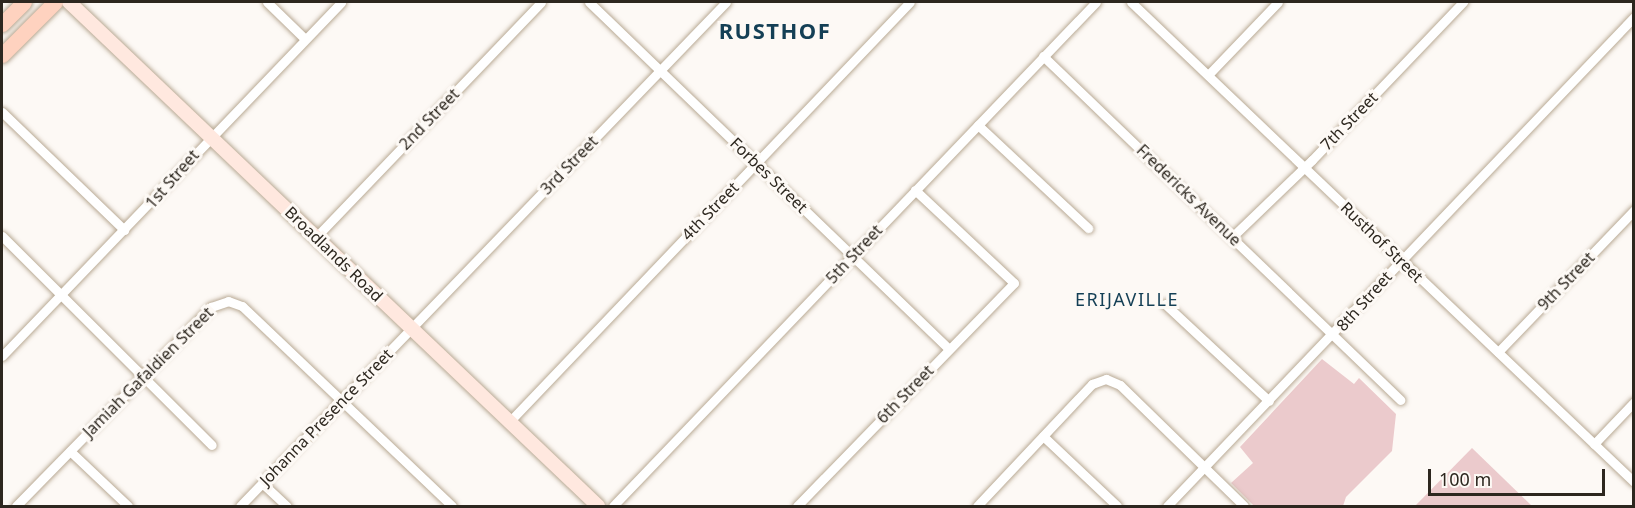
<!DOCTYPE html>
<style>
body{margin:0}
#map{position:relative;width:1635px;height:508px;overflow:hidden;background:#fdf9f5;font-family:"Noto Sans",sans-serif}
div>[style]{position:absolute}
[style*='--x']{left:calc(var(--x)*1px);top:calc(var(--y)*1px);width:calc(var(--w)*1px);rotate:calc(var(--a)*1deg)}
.green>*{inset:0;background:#ebcacc}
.roads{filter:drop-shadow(0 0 2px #b9aa95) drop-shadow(0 0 2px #b9aa95)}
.minor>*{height:9px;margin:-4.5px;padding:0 4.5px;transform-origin:4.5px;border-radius:4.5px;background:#fff}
.secondary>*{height:14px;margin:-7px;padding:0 7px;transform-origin:7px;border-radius:7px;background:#ffe8df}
.primary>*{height:15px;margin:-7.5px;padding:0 7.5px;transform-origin:7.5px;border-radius:7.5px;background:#fed2bf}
span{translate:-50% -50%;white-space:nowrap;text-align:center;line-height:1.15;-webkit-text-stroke:6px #fdf9f5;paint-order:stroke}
.street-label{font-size:16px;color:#2d271f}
.neighbourhood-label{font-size:18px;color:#143f55;letter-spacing:1.5px}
.district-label{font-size:22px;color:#143f55;font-weight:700;letter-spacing:1.5px}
.frame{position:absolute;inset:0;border:3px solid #2d271f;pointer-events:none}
.scale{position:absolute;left:1428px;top:469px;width:177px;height:27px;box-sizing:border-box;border:3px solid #2d271f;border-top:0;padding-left:8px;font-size:18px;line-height:21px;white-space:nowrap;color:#2d271f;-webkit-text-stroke:4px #fdf9f5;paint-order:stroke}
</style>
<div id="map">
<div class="green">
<i style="clip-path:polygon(1322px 359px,1354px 384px,1359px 378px,1396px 414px,1392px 451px,1346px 497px,1343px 506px,1254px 506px,1231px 483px,1253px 463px,1240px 447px)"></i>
<i style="clip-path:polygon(1472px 448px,1532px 506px,1415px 506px)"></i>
</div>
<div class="roads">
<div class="minor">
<i style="--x:267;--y:2;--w:53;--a:44.2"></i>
<i style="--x:589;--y:2;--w:500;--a:43.95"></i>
<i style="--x:1131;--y:2;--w:695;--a:43.66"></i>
<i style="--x:1043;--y:56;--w:496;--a:43.9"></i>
<i style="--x:1208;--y:75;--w:101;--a:-46.2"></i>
<i style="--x:2;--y:112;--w:170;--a:44"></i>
<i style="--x:978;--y:125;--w:151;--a:43.1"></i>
<i style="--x:2;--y:236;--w:296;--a:44.9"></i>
<i style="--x:316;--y:237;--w:325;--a:-46.2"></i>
<i style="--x:1232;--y:237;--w:111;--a:-43.9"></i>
<i style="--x:1312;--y:160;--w:219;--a:-46.3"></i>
<i style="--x:1165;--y:304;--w:142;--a:43"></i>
<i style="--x:1498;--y:352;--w:197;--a:-46.2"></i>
<i style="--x:2;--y:356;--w:490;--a:-46.2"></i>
<i style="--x:510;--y:421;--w:579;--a:-46.33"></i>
<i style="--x:1043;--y:436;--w:102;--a:43.4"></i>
<i style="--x:1594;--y:444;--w:58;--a:-46.4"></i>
<i style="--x:70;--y:451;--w:80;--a:43.5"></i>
<i style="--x:262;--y:483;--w:34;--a:43"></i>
<i style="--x:16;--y:506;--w:279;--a:-45.6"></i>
<i style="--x:211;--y:307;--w:18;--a:-19"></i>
<i style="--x:228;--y:301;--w:15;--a:20"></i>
<i style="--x:242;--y:306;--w:290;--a:43.6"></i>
<i style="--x:240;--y:506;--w:700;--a:-46.04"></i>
<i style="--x:613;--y:506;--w:698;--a:-46.22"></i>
<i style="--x:797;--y:506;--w:311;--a:-45.8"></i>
<i style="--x:1014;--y:283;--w:136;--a:-136.8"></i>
<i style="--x:977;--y:506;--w:168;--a:-46.7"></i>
<i style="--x:1092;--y:384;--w:15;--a:-20"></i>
<i style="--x:1106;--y:379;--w:15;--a:23"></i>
<i style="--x:1120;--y:385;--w:173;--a:44.3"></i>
<i style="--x:1167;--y:506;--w:676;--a:-46.32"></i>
</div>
<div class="secondary">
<i style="--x:69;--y:2;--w:731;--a:43.61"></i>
</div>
<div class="primary">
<i style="--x:2;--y:24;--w:31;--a:-45"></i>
<i style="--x:2;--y:55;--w:75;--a:-45"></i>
</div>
</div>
<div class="street-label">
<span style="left:429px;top:119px;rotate:-46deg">2nd Street</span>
<span style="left:1349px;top:121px;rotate:-46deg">7th Street</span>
<span style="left:569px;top:165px;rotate:-46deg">3rd Street</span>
<span style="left:769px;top:175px;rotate:44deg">Forbes Street</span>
<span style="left:172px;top:179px;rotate:-49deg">1st Street</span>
<span style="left:1189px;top:195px;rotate:44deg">Fredericks Avenue</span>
<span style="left:710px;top:211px;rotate:-46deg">4th Street</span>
<span style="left:1382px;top:242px;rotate:44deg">Rusthof Street</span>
<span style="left:334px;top:254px;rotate:44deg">Broadlands Road</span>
<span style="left:854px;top:254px;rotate:-47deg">5th Street</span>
<span style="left:1566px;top:281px;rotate:-46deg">9th Street</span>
<span style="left:1364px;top:301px;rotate:-48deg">8th Street</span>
<span style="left:148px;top:372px;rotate:-45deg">Jamiah Gafaldien Street</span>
<span style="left:905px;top:394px;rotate:-46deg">6th Street</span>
<span style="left:326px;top:417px;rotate:-46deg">Johanna Presence Street</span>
</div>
<div class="neighbourhood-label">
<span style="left:1127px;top:299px">ERIJAVILLE</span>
</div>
<div class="district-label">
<span style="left:775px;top:31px">RUSTHOF</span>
</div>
<div class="frame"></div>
<div class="scale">100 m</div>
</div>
